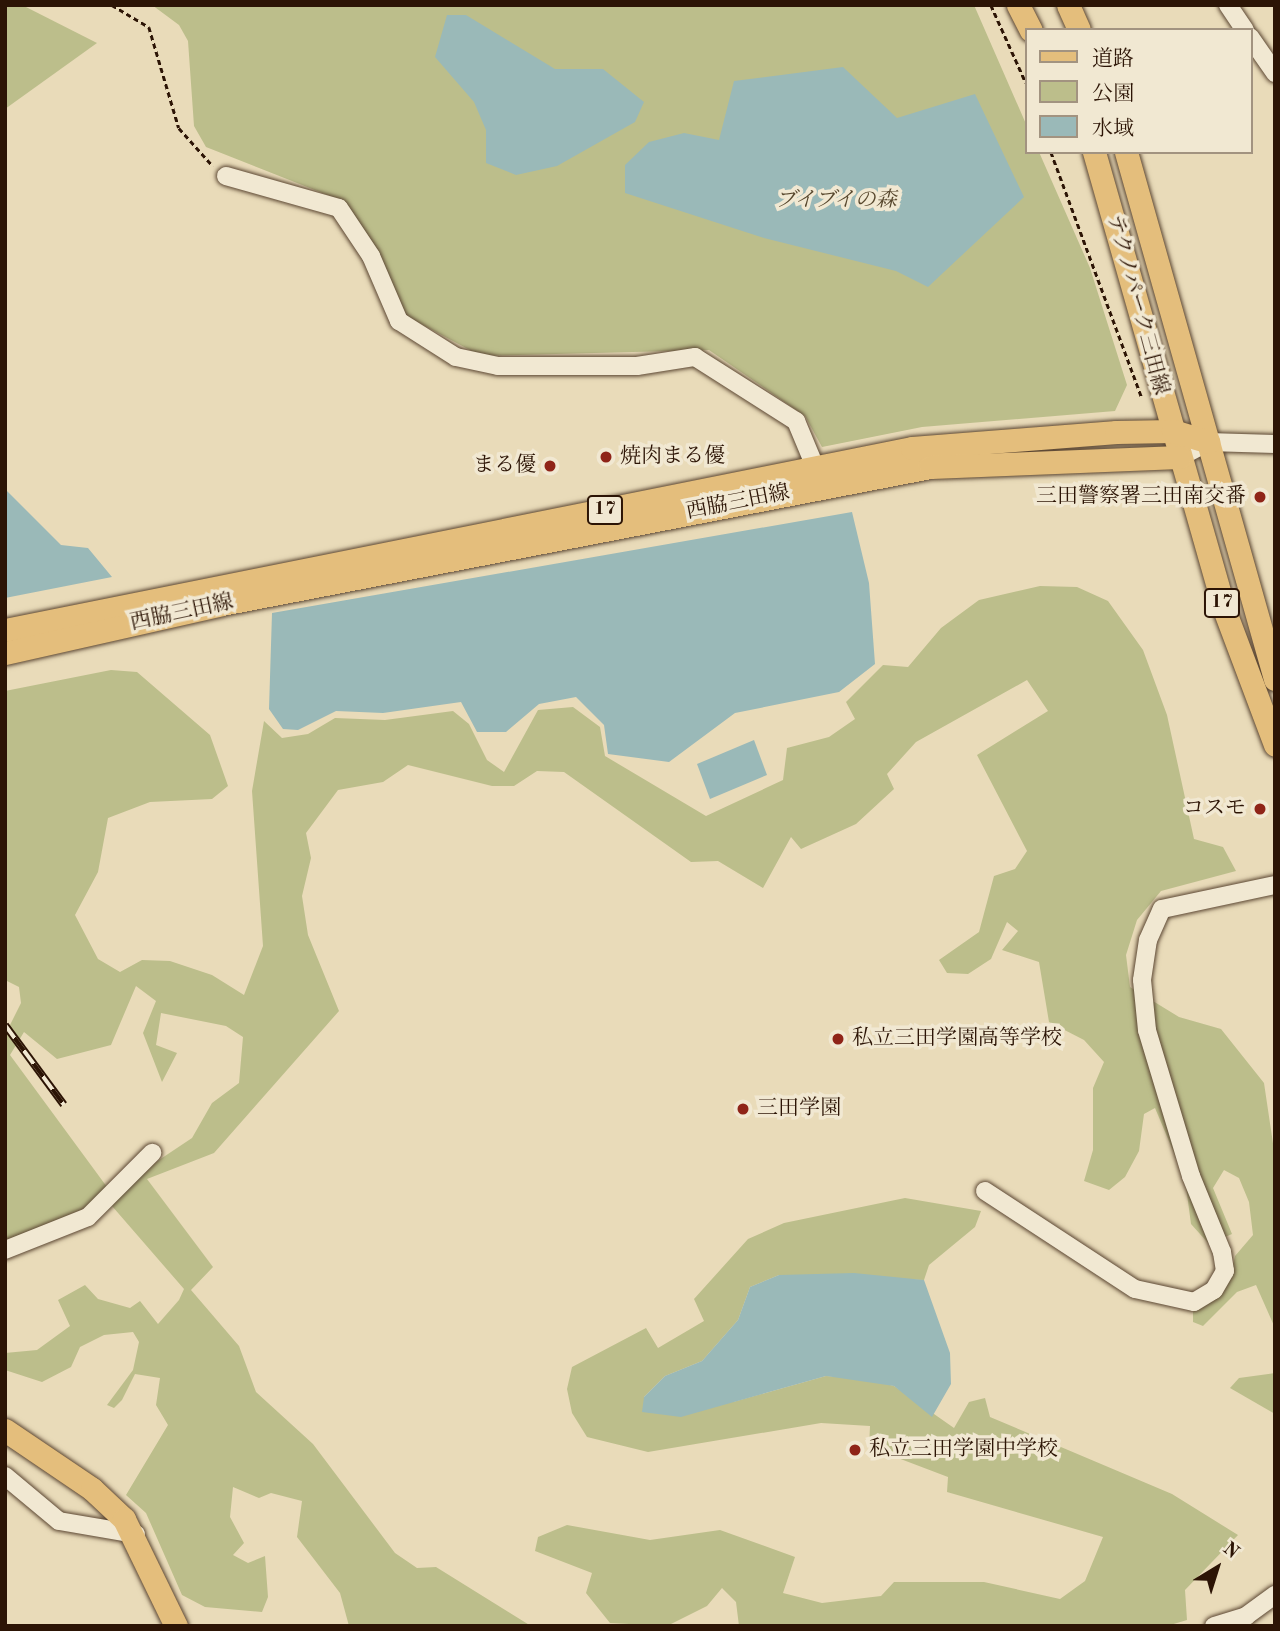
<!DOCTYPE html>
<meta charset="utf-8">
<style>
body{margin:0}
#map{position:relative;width:1280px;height:1631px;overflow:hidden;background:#e9dbb9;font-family:"Old Standard TT","Noto Serif JP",serif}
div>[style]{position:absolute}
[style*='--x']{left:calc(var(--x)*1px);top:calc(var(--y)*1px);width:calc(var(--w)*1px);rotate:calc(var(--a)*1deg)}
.green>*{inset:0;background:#bcbe8b}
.water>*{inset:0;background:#9ab9b8}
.path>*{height:2.5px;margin-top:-1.25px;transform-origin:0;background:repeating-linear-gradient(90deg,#2c1405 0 5px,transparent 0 8.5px)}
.roads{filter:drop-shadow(0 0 2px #5b4632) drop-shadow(0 0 2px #5b4632)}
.minor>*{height:18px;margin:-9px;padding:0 9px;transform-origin:9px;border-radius:9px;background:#f1e8d2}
.major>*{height:23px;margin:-11.5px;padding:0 11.5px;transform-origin:11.5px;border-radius:11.5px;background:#e4be7c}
.rail>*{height:8px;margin-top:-4px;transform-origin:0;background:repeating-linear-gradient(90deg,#f1e8d2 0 16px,#2c1405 0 32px);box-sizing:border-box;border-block:2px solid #2c1405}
.dots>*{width:19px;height:19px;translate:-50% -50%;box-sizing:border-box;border:4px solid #f1e8d2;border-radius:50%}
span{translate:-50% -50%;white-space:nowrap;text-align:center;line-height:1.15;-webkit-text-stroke:7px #f1e8d2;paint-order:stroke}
.shield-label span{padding:2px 5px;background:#f1e8d2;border:2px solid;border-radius:5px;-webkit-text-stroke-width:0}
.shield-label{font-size:19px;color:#2c1405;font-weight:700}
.park-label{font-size:21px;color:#57472d;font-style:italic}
.street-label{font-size:21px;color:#2c1405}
.poi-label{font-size:21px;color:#2c1405}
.left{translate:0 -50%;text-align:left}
.right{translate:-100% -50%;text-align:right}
.frame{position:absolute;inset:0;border:7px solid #2c1405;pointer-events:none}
.legend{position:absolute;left:1025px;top:28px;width:228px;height:126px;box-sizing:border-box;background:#f1e8d2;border:2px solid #a29380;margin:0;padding:9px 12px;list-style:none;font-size:21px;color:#2c1405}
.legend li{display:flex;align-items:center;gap:14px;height:35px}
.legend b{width:35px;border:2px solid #a29380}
.north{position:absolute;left:1182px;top:1533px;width:70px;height:70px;-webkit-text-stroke:5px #f1e8d2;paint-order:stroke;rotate:38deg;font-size:19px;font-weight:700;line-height:28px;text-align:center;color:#2c1405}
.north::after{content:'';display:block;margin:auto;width:24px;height:32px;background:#2c1405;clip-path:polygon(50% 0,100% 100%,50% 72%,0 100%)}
</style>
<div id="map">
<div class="green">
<i style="clip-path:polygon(5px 5px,22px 5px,97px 43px,5px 109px)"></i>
<i style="clip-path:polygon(152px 5px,974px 5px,1026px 124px,1026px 152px,1039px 152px,1090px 268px,1127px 385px,1115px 411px,922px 427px,822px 447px,805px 416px,709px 350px,481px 356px,408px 317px,330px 196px,206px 147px,194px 126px,188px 41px,179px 25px)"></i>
<i style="clip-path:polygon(1040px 586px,1077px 587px,1108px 601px,1143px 650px,1167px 715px,1194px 839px,1223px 847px,1236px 871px,1161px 891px,1137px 920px,1126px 955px,1130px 987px,1179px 1017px,1221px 1029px,1264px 1083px,1275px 1157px,1275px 1328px,1256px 1285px,1237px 1292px,1203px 1326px,1193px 1322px,1193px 1312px,1230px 1279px,1235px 1256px,1253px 1235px,1249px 1202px,1239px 1178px,1224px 1170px,1213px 1188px,1232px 1234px,1209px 1244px,1191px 1224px,1185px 1179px,1155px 1108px,1144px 1114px,1139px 1151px,1125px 1177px,1109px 1190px,1084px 1181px,1093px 1150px,1093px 1088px,1104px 1062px,1084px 1040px,1049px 1022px,1039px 962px,1002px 950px,1018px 931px,1007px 922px,991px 959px,968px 974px,947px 973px,939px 960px,979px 932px,994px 876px,1015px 869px,1027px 851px,977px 755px,1048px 711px,1027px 680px,916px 742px,887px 774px,894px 789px,856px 824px,801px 849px,791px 837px,763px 888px,718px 861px,691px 862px,564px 772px,537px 771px,514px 786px,492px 786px,408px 765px,383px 782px,338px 790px,306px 833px,311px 858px,302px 896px,308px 935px,339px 1011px,214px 1153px,147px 1179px,213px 1267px,191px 1290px,239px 1346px,256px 1392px,313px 1444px,395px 1553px,417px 1568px,436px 1567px,531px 1626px,349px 1626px,340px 1593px,297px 1537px,302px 1501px,271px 1493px,259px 1498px,233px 1487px,230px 1517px,244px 1543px,233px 1555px,248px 1563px,265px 1556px,268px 1597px,262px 1612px,205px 1607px,182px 1595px,146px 1513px,126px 1495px,168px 1425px,156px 1405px,160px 1378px,135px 1374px,122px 1400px,114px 1408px,107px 1405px,133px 1370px,139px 1342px,133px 1332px,104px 1335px,80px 1347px,71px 1367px,42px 1382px,5px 1370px,5px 1353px,37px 1350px,70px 1326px,58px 1300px,85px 1285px,98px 1299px,130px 1308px,140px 1301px,158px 1324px,179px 1300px,184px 1289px,112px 1206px,135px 1176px,192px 1138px,212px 1103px,239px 1083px,243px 1037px,226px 1026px,161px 1013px,156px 1045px,177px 1053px,162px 1082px,143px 1033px,156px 1001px,136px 986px,111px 1045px,57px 1059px,24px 1032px,10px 1055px,107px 1187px,88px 1211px,5px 1245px,5px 1035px,21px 1003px,19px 987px,5px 980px,5px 691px,111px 670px,137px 672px,210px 735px,228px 786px,212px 799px,150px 802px,108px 818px,98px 872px,75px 915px,98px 959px,120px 972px,142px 960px,170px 961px,212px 975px,244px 995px,263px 946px,252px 791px,264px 721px,282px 738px,308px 734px,335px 718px,385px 720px,453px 711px,469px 724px,487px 760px,504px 772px,538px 710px,573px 707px,600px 727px,605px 756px,706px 816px,783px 780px,787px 748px,829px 737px,855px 719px,846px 702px,883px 665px,908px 667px,941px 628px,979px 600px)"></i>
<i style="clip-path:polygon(905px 1198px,981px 1211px,975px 1227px,929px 1265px,924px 1280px,779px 1275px,750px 1287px,738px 1320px,702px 1361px,665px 1376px,644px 1397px,733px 1402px,826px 1376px,867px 1379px,894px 1386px,954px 1428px,969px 1402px,985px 1398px,990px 1417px,1172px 1494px,1238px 1535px,1185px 1590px,1187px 1620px,1167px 1626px,739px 1626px,736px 1602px,722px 1588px,707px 1606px,667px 1626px,610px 1623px,586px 1593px,592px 1573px,535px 1551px,538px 1537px,567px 1525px,650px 1540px,720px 1530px,795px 1557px,783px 1593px,822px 1603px,881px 1596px,894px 1582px,984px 1582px,1060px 1599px,1085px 1581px,1103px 1537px,947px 1492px,948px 1477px,869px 1447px,870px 1426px,821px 1423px,648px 1452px,587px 1437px,572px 1413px,567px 1389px,572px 1367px,646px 1328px,658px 1348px,704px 1321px,694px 1299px,748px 1239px,784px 1223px)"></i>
<i style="clip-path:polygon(1275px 1373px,1275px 1414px,1230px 1388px,1239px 1378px)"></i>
</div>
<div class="water">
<i style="clip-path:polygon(447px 15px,466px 15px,555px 69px,603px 69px,644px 102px,635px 122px,557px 166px,516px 175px,486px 163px,486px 130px,474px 102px,435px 57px)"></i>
<i style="clip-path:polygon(843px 67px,897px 118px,975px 94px,1024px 197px,928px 287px,896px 271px,764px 238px,625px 193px,625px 165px,649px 142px,684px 133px,719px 140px,734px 81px)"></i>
<i style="clip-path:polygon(5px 489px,61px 545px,88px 548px,112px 577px,5px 598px)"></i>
<i style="clip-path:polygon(852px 512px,869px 583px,875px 664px,839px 692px,735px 713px,669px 762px,608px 754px,604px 725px,576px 697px,539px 704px,506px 732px,477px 732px,461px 702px,383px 713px,336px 711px,298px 730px,283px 729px,269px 709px,272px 613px)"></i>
<i style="clip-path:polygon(754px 740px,767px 775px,710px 799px,697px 764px)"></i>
<i style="clip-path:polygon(854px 1273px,924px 1280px,950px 1353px,951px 1384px,932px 1417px,894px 1386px,826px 1376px,681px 1417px,642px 1412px,644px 1397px,665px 1376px,702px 1361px,738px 1320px,750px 1287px,779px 1275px)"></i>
</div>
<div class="path">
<i style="--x:112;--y:5;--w:43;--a:30.7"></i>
<i style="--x:149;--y:27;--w:105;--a:73.5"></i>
<i style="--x:179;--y:128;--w:51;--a:48.2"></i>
<i style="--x:991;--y:5;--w:85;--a:65.8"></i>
<i style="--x:1051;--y:152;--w:262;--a:69.7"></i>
</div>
<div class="roads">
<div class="minor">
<i style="--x:1228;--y:5;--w:30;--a:56"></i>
<i style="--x:1250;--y:37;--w:44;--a:55.2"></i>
<i style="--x:226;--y:176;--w:117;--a:15.8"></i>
<i style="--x:339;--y:208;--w:58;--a:56.3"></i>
<i style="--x:371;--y:256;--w:71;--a:66.7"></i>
<i style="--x:399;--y:321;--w:67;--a:32.3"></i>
<i style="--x:456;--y:357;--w:43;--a:12.1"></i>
<i style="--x:498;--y:366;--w:139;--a:0"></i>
<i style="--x:637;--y:366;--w:59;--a:-8.8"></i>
<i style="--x:695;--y:357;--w:120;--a:32.4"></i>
<i style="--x:796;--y:421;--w:52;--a:67.4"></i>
<i style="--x:1180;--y:457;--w:32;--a:-28"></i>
<i style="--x:1208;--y:442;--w:67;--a:1.7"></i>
<i style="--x:985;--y:1191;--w:179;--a:33.2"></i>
<i style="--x:1135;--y:1289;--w:60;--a:12.4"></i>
<i style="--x:1194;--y:1302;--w:23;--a:-31"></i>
<i style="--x:1214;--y:1290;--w:22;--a:-60"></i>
<i style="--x:1225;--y:1271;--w:19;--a:-99"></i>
<i style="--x:1222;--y:1252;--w:82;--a:-112.2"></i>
<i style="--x:1191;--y:1176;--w:152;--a:-106.8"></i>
<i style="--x:1147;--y:1030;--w:50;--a:-95.7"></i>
<i style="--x:1142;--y:980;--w:40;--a:-81.5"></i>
<i style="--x:1148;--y:940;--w:34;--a:-66"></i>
<i style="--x:1162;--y:909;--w:116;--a:-12"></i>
<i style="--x:5;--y:1250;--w:89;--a:-21.7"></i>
<i style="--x:88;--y:1217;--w:91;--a:-45"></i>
<i style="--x:5;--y:1476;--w:70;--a:39.8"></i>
<i style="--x:59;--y:1521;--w:78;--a:9.6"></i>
<i style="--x:1214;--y:1626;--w:34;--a:-17"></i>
<i style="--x:1246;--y:1616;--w:36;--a:-36"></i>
</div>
<div class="major">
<i style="--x:1018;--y:5;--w:28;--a:63"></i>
<i style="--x:1068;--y:5;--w:27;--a:66"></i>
<i style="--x:1094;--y:152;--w:475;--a:74.1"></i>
<i style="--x:1224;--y:609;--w:145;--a:69.4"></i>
<i style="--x:1126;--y:152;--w:548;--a:74.21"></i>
<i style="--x:5;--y:630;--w:925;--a:-11.35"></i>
<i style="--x:912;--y:448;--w:205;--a:-4.5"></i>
<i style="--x:1116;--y:432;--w:57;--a:-1"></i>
<i style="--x:1173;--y:431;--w:37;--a:17"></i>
<i style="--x:5;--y:653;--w:222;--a:-12.7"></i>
<i style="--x:222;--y:604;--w:721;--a:-10.95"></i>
<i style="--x:930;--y:467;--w:250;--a:-2.3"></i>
<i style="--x:5;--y:1430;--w:105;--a:34.1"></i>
<i style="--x:92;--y:1489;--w:44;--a:43.2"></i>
<i style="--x:124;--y:1519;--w:119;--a:64.1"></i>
</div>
</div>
<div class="rail">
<i style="--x:5;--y:1025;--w:99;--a:53.6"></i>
</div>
<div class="dots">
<i style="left:606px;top:457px;background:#8f2418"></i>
<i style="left:550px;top:466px;background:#8f2418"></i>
<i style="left:1260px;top:497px;background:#8f2418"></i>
<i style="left:1260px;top:809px;background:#8f2418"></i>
<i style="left:838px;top:1039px;background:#8f2418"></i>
<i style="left:743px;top:1109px;background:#8f2418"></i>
<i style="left:855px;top:1450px;background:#8f2418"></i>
</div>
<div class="shield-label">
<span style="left:605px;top:510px">17</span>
<span style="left:1222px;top:603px">17</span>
</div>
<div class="park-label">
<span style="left:836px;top:201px">ブイブイの森</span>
</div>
<div class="street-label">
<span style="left:1137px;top:305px;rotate:75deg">テクノパーク三田線</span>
<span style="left:738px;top:503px;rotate:-11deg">西脇三田線</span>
<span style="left:182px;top:613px;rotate:-12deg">西脇三田線</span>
</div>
<div class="poi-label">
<span class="left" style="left:620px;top:457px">焼肉まる優</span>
<span class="right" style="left:536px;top:466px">まる優</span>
<span class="right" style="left:1246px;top:497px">三田警察署三田南交番</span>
<span class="right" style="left:1246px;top:809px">コスモ</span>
<span class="left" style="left:852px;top:1039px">私立三田学園高等学校</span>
<span class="left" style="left:757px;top:1109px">三田学園</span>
<span class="left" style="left:869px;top:1450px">私立三田学園中学校</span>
</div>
<div class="frame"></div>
<ul class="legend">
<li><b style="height:9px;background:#e4be7c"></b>道路</li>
<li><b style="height:19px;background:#bcbe8b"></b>公園</li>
<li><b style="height:19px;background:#9ab9b8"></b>水域</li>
</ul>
<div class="north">N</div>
</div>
